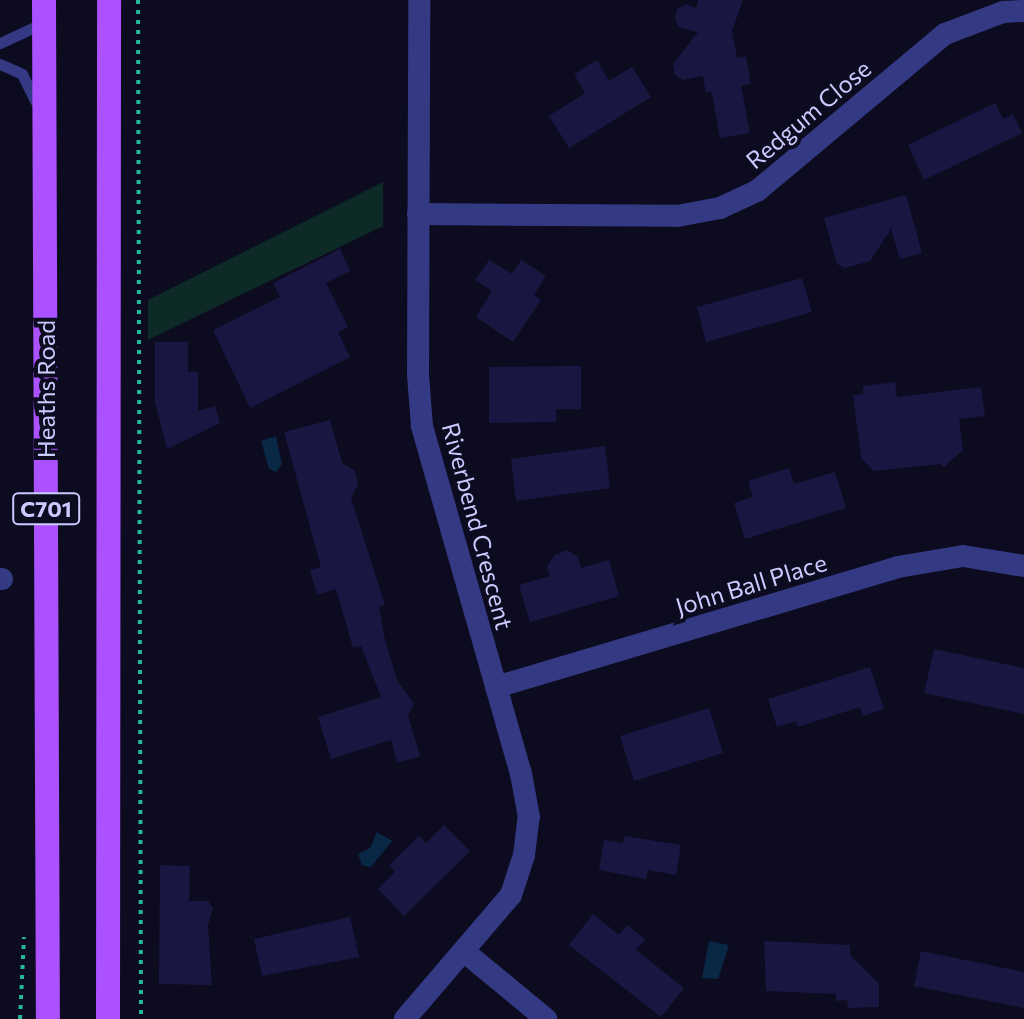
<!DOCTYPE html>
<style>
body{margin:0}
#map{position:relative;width:1024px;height:1019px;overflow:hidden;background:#0d0b20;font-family:Commissioner,sans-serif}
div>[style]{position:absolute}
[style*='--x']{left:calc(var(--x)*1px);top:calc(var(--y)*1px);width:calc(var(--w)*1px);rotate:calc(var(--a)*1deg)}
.green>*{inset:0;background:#0e2a26}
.water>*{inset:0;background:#092846}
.building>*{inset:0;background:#1a1642}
.path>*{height:4px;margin-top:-2px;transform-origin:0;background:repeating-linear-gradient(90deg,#26b79e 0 4px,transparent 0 10px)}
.lane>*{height:11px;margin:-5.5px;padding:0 5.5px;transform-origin:5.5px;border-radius:5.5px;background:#333982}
.street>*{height:22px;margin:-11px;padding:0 11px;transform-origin:11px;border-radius:11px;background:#333982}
.primary>*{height:24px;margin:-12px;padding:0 12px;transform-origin:12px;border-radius:12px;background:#ab51ff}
span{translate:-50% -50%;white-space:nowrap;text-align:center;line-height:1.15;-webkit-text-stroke:8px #0d0b20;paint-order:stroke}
.shield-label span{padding:2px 6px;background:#0d0b20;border:2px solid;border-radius:6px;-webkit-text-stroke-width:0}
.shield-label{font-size:22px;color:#cacaff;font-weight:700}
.street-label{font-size:24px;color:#cacaff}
</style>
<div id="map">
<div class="green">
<i style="clip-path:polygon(383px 182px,383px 226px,148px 340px,148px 300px)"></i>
</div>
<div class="water">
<i style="clip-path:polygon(276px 436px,282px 464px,276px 472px,269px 469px,261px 441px)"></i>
<i style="clip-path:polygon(377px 832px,392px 841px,371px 867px,362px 865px,358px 854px,370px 848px)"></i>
<i style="clip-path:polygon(709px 941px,729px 945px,718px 979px,702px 978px)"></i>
</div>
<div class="building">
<i style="clip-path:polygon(698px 0,743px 0,732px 31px,737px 58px,746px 56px,751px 84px,741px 86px,750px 133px,720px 138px,712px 92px,706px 93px,703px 76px,683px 80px,675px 75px,673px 64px,698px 32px,678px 27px,675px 18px,677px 9px,686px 4px,696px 8px)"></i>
<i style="clip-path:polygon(597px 60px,609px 81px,632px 67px,651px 97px,569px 148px,549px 116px,585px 93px,574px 74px)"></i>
<i style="clip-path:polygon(995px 103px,1003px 119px,1013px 114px,1022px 133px,924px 180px,908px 145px)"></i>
<i style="clip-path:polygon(906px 195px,922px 253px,900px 259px,891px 229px,870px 261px,845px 268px,837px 264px,824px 218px)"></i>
<i style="clip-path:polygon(340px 249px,350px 271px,326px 283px,348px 327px,338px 332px,350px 357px,250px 408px,213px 330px,280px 297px,273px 283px)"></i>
<i style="clip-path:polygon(489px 260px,512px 274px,521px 260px,546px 276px,534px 295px,541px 300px,513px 342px,476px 317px,492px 291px,475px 280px)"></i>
<i style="clip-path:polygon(802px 278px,812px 312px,706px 342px,697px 307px)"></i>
<i style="clip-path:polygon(155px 342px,188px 342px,188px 372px,198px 372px,198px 411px,215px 406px,220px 423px,167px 449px,155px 402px)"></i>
<i style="clip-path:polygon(581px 366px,581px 409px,556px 409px,556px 422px,489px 423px,489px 367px)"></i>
<i style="clip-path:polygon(895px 382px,897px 397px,981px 387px,985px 416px,959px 419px,963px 450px,944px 467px,940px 464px,874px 471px,861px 458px,853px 395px,863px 394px,863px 386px)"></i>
<i style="clip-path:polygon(330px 420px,342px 463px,355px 471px,358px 484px,351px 498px,385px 605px,379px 607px,384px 636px,397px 680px,414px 704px,408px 715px,420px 756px,397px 763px,391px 740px,331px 759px,318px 717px,381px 697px,361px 646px,353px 648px,336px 589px,317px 595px,310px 570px,321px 567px,284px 432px)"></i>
<i style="clip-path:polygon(605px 446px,610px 488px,516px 501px,511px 459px)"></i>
<i style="clip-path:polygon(789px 468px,794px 484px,835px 472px,846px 508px,745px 539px,734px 503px,753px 497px,748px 481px)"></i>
<i style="clip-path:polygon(567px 550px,578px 557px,581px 568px,609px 560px,619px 596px,530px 622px,519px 585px,550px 576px,547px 566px,555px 555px)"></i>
<i style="clip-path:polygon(934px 649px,1024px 668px,1024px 714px,924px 693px)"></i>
<i style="clip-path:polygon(870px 667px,884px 709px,863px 716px,860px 707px,798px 727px,796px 721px,777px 727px,768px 699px)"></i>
<i style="clip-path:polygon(709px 708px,723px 753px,634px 781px,620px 736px)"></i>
<i style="clip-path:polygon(444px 825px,470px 851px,404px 916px,378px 889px,395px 872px,389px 865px,419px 836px,426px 843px)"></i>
<i style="clip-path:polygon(624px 836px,681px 845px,676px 875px,648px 870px,646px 879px,599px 870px,604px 840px,623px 843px)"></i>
<i style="clip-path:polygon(160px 865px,190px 866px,189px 901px,208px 901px,213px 908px,208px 925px,212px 985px,159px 984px)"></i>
<i style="clip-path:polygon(593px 914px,619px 935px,627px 925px,645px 939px,636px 950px,684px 988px,661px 1017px,569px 945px)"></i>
<i style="clip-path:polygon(350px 917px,359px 957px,262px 976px,254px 939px)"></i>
<i style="clip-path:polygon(764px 941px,850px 945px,850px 955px,879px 984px,879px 1007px,848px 1008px,847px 1000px,836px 1001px,836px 994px,766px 991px)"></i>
<i style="clip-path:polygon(921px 951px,1024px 972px,1024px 1008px,914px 986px)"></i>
</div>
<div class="path">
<i style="--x:138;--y:0;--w:1019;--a:89.83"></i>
<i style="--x:20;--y:1019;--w:82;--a:-87.2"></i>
</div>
<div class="lane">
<i style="--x:0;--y:43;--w:47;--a:-24.9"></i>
<i style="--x:0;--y:64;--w:24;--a:24"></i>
<i style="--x:22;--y:74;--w:30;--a:64"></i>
</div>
<div class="street">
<i style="--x:418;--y:214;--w:259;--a:0.4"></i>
<i style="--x:677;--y:216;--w:44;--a:-10.5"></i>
<i style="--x:720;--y:208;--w:41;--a:-24.7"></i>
<i style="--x:757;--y:191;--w:245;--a:-39.9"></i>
<i style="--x:945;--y:34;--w:62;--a:-20.8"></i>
<i style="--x:1003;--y:12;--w:21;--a:-3"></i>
<i style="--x:0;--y:579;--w:2;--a:0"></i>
<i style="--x:496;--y:687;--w:420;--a:-16.6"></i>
<i style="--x:898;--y:567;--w:66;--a:-9.6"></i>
<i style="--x:963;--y:556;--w:62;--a:9.3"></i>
<i style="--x:466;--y:953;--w:104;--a:39.5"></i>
<i style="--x:405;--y:1019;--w:163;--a:-49.5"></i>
<i style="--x:511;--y:895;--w:42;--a:-72"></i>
<i style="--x:524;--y:855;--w:38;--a:-83"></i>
<i style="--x:529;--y:817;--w:44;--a:-100.5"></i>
<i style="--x:521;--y:774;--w:362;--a:-105.9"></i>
<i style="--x:422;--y:426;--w:51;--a:-94.5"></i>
<i style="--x:418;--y:375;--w:375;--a:-89.8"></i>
</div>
<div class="primary">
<i style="--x:44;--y:0;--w:1019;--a:89.78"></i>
<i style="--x:108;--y:1019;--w:1019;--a:-89.94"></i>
</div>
<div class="shield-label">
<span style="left:46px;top:509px">C701</span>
</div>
<div class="street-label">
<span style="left:808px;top:114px;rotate:-40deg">Redgum Close</span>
<span style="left:46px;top:389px;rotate:-90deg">Heaths Road</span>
<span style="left:478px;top:526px;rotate:75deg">Riverbend Crescent</span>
<span style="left:751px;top:584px;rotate:-17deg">John Ball Place</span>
</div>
</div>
